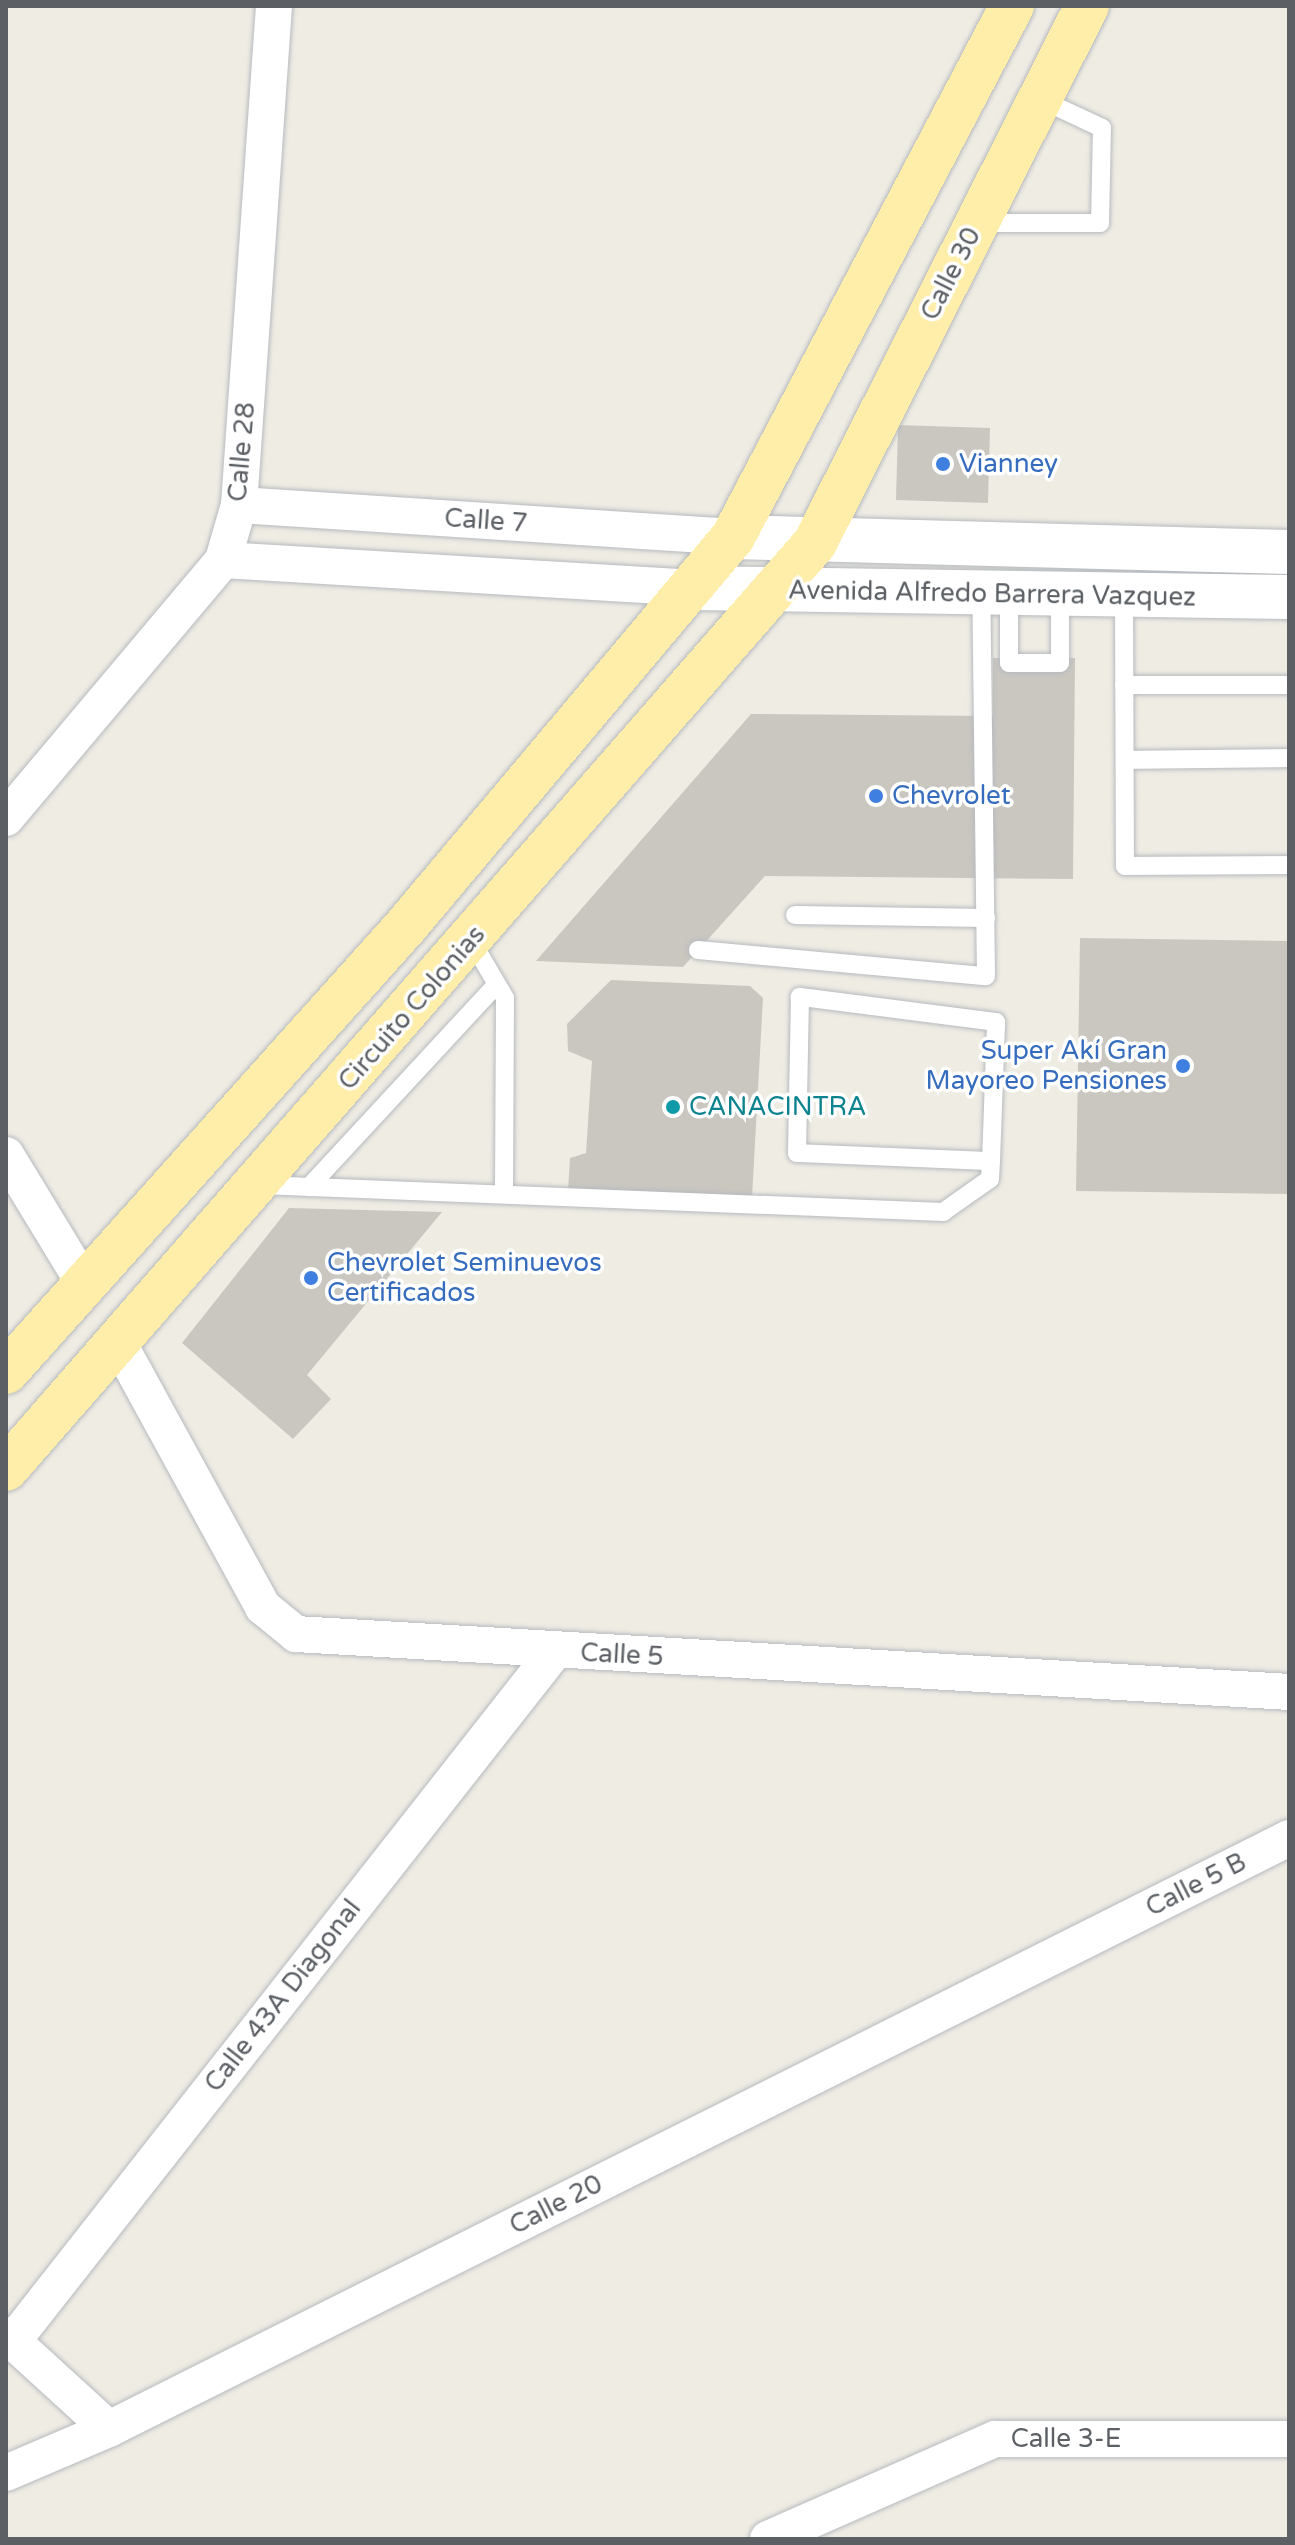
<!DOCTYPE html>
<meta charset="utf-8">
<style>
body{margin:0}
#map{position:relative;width:1295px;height:2545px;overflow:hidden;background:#efece4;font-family:"Varela Round",sans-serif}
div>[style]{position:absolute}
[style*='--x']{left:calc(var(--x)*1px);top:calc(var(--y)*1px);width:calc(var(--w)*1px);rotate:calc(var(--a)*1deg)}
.building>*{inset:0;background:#cac7c1}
.roads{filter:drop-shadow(0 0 2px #b6babe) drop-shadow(0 0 2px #b6babe)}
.service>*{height:18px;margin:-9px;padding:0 9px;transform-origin:9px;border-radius:9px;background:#fff}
.minor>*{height:36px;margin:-18px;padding:0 18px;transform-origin:18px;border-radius:18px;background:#fff}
.tertiary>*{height:44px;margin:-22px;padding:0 22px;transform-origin:22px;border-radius:22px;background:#fff}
.primary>*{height:44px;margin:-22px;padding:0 22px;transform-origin:22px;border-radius:22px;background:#ffeea9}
.dots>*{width:22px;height:22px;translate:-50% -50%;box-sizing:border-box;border:4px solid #fff;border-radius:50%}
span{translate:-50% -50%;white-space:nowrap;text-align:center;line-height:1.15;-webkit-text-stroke:7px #fff;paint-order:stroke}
.street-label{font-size:26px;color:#5c6065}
.shop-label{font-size:26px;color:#366cbe}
.left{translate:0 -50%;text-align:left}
.right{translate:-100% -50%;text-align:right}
.culture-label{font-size:26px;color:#0d838f}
.frame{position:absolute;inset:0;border:8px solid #5c6065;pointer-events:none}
</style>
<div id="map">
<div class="building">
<i style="clip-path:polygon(898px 425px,990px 428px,988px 503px,896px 500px)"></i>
<i style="clip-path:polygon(993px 658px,1075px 658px,1073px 879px,765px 876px,683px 967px,536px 961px,751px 714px,993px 716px)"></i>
<i style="clip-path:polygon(1080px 938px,1289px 941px,1289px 1194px,1076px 1191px)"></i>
<i style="clip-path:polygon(611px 980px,750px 986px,763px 998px,752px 1198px,568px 1191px,570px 1158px,586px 1153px,592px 1061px,568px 1051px,567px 1024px)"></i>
<i style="clip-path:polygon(289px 1208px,442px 1212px,307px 1375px,331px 1399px,293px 1439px,182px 1343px)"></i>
</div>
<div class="roads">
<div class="service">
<i style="--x:978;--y:223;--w:122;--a:0"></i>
<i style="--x:1100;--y:223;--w:95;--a:-88.8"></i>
<i style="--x:1102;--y:128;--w:68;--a:-154.9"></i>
<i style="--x:1009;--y:595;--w:68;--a:90"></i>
<i style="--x:1009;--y:663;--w:51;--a:0"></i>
<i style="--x:1060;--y:663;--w:68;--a:-90"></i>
<i style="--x:1124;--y:596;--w:270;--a:89.8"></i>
<i style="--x:1125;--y:866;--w:164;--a:-0.3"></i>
<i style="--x:1124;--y:685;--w:165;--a:0"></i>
<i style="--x:1125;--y:760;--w:164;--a:-0.7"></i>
<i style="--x:795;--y:915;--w:191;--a:0.9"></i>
<i style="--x:471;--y:940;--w:67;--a:59.6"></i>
<i style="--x:505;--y:998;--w:196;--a:90.3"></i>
<i style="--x:698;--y:950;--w:289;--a:5.2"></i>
<i style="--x:986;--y:976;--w:382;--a:-90.7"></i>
<i style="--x:261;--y:1185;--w:683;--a:2.27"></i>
<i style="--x:943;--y:1212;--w:57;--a:-35.1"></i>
<i style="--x:990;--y:1179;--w:18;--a:-87"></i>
<i style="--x:991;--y:1161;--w:139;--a:-87.9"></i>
<i style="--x:996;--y:1022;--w:198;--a:-172.7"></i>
<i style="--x:800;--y:997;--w:156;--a:91.1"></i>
<i style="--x:797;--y:1153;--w:194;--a:2.4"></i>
<i style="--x:309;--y:1187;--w:275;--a:-47.2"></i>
</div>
<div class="minor">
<i style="--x:239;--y:505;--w:495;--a:3.7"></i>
<i style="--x:223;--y:560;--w:473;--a:3.4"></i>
<i style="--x:6;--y:818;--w:337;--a:-49.9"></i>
<i style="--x:223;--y:560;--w:57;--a:-73.8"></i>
<i style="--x:239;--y:505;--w:500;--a:-85.99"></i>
<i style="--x:6;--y:1155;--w:152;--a:58.7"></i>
<i style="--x:119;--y:1344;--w:300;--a:61.3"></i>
<i style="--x:263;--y:1607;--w:43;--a:39.3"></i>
<i style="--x:296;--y:1634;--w:995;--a:3.34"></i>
<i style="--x:6;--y:2335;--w:139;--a:42.4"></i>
<i style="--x:13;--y:2341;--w:876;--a:-51.86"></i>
<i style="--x:6;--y:2473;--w:112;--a:-23.1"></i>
<i style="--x:109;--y:2429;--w:1320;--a:-26.6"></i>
<i style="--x:768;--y:2539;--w:248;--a:-23.8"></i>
<i style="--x:995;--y:2439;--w:294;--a:0"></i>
</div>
<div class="tertiary">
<i style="--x:733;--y:537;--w:556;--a:1.55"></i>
<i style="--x:695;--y:588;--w:594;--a:0.87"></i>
</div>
<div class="primary">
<i style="--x:6;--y:1372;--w:599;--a:-48.11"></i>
<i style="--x:406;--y:926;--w:508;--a:-49.95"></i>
<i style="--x:733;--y:537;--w:600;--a:-62.28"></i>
<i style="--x:6;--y:1469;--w:1230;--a:-48.86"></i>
<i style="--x:815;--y:543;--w:602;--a:-63.14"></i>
</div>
</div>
<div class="dots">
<i style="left:943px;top:464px;background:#3f7fe0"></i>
<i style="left:876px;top:796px;background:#3f7fe0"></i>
<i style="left:1183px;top:1066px;background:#3f7fe0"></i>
<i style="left:673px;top:1107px;background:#0f9aa8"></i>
<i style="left:311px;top:1278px;background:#3f7fe0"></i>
</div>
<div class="street-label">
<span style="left:951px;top:274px;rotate:-63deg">Calle 30</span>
<span style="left:242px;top:452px;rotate:-85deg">Calle 28</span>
<span style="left:486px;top:521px;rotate:4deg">Calle 7</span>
<span style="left:992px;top:594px;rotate:1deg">Avenida Alfredo Barrera Vazquez</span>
<span style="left:412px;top:1008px;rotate:-49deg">Circuito Colonias</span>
<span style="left:622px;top:1655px;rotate:3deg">Calle 5</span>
<span style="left:1196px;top:1885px;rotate:-27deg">Calle 5 B</span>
<span style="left:283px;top:1996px;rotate:-52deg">Calle 43A Diagonal</span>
<span style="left:556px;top:2205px;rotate:-27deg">Calle 20</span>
<span style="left:1066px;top:2439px">Calle 3-E</span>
</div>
<div class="shop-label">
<span class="left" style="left:959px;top:464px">Vianney</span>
<span class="left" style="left:892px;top:796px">Chevrolet</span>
<span class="right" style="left:1167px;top:1066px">Super Akí Gran<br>Mayoreo Pensiones</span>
<span class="left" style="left:327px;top:1278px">Chevrolet Seminuevos<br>Certificados</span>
</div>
<div class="culture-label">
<span class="left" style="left:689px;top:1107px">CANACINTRA</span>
</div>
<div class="frame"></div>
</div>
